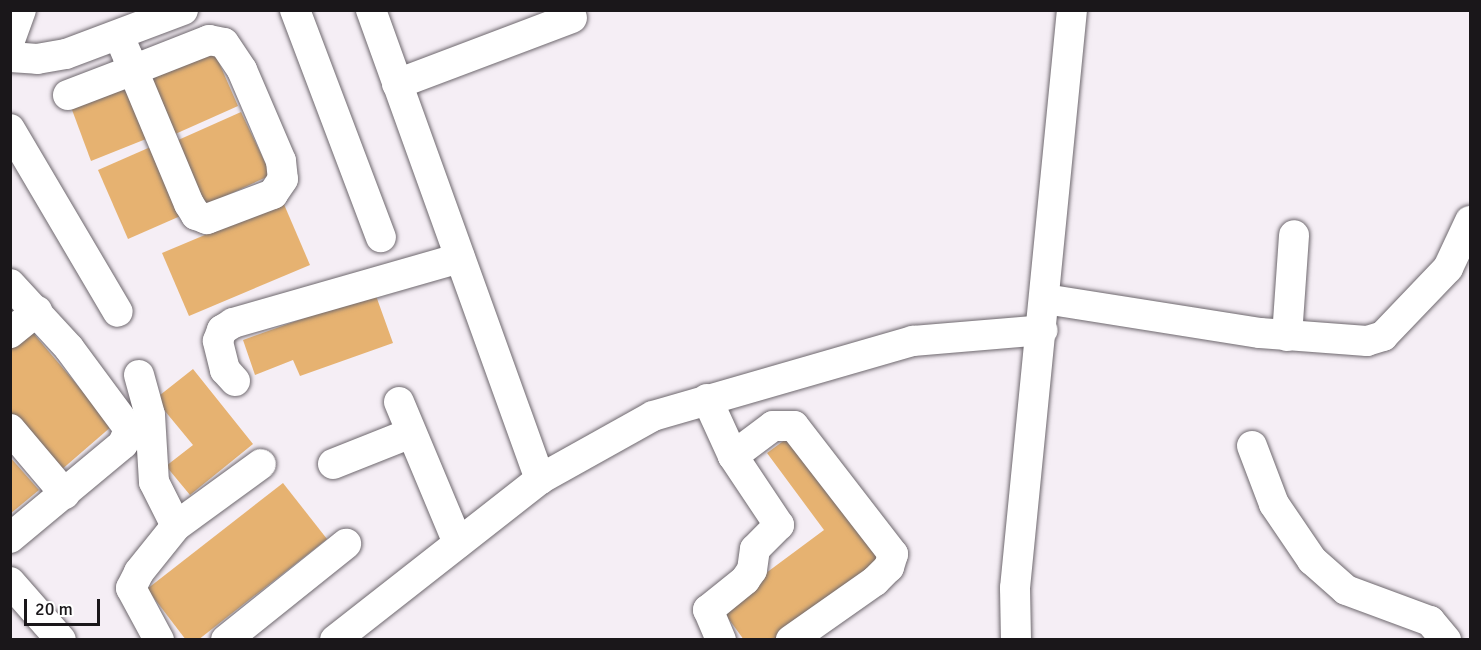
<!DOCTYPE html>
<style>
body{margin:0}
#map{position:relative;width:1481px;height:650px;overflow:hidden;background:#f5eef5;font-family:Signika,sans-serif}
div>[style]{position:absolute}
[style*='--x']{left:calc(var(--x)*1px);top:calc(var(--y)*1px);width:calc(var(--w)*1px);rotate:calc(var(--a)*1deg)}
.building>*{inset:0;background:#e6b271}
.roads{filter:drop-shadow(0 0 2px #6e686e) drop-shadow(0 0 2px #6e686e)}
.minor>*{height:30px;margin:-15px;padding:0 15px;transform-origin:15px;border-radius:15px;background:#fff}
span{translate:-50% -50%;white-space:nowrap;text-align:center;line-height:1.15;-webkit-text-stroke:5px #fff;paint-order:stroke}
.frame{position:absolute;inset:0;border:12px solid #1a171a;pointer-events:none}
.scale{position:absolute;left:24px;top:599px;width:76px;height:27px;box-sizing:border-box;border:3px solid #1a171a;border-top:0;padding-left:8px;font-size:18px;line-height:21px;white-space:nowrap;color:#1a171a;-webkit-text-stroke:4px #fff;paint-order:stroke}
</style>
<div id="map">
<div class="building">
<i style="clip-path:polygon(210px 42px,238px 106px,173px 135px,145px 72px)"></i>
<i style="clip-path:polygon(123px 79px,146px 139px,91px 161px,68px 99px)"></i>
<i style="clip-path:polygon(241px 112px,271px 175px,206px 205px,176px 141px)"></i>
<i style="clip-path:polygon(155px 145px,185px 214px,128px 239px,98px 170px)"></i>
<i style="clip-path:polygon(283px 202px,310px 265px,189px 316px,162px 253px)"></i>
<i style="clip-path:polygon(375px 293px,393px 343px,300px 376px,293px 360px,255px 375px,243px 340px)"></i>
<i style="clip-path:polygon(28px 327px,112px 426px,60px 471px,10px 413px,10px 342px)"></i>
<i style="clip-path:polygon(193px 369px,253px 444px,190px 495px,166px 466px,193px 445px,155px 399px)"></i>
<i style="clip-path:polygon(793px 434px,884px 557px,773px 640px,744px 640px,720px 607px,824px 530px,767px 453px)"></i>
<i style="clip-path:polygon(10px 457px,39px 490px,10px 514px)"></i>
<i style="clip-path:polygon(283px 483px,327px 539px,198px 640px,186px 640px,147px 589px)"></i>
</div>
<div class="roads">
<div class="minor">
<i style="--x:295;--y:10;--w:243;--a:69.3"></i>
<i style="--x:371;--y:10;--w:499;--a:70.2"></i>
<i style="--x:10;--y:40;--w:32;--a:-70"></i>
<i style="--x:10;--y:57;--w:27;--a:4"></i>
<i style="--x:37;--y:59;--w:29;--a:-10"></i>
<i style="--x:66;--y:54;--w:125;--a:-20.6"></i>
<i style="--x:397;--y:84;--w:187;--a:-20.7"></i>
<i style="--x:68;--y:95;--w:70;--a:-21"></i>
<i style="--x:133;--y:70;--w:82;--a:-21.5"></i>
<i style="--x:209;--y:40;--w:15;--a:11"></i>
<i style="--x:224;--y:43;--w:32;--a:56"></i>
<i style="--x:242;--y:70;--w:99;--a:66.8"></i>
<i style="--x:281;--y:161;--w:18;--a:84"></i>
<i style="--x:283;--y:179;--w:18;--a:124"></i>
<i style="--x:273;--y:194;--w:71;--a:159.3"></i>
<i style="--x:207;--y:219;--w:12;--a:-160"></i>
<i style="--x:196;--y:215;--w:13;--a:-122"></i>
<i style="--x:189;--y:204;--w:145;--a:-112.7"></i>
<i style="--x:133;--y:70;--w:14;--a:-111"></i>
<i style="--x:128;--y:57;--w:23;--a:-113"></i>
<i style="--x:10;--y:129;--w:212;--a:59.5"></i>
<i style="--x:10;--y:284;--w:87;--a:47.3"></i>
<i style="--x:69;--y:348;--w:101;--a:53.5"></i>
<i style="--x:129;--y:429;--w:16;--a:112"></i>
<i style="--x:123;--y:444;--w:147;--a:140.2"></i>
<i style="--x:1045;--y:299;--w:218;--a:9"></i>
<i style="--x:1260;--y:333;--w:107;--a:4.3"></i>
<i style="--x:1367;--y:341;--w:17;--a:-17"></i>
<i style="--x:1383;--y:336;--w:94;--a:-46.3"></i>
<i style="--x:1448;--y:268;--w:52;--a:-64.9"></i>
<i style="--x:10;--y:333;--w:35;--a:-39"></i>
<i style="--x:1287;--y:336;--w:101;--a:-86"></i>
<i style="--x:139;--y:375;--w:41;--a:74.6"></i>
<i style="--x:150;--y:415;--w:67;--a:86.6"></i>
<i style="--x:154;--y:482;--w:49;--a:63.4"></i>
<i style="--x:235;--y:381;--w:15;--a:-132"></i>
<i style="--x:225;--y:370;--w:30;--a:-104"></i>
<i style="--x:218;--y:341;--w:12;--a:-70"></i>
<i style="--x:222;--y:330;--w:13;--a:-32"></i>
<i style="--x:233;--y:323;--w:236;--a:-16"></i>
<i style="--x:707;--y:399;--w:63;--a:65.5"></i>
<i style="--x:733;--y:456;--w:50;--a:-36.9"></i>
<i style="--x:773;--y:426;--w:21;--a:0"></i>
<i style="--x:794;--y:426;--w:162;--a:52.3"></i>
<i style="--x:893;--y:554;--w:14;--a:107"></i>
<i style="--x:889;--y:567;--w:20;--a:135"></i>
<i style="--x:875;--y:581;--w:103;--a:144.9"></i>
<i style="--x:399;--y:402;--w:153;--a:67.3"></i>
<i style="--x:10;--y:429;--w:85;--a:49.8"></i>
<i style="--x:1252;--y:446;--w:62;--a:69.2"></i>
<i style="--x:1274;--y:504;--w:68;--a:55.8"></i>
<i style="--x:1312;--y:560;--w:45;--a:41.4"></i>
<i style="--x:1346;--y:590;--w:90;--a:20.3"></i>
<i style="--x:1430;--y:621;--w:25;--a:50"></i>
<i style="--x:333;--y:464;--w:84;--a:-21.7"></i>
<i style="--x:10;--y:582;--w:77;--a:48.7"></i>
<i style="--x:159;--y:640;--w:59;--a:-118.3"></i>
<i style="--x:131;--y:588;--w:18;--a:-63"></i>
<i style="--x:139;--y:572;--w:59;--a:-51.2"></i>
<i style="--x:176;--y:526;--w:105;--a:-36.1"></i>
<i style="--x:226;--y:640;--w:154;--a:-38.7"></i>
<i style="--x:335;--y:640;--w:261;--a:-38.1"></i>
<i style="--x:540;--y:479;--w:129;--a:-29.1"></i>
<i style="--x:653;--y:416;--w:271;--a:-16.1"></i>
<i style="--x:913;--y:341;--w:130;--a:-4.8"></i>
<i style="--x:721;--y:640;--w:33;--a:-113"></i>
<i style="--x:708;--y:610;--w:48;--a:-39"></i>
<i style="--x:745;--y:580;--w:12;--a:-55"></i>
<i style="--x:752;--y:570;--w:21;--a:-82"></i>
<i style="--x:755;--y:549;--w:34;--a:-45"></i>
<i style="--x:779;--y:525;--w:83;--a:-123.7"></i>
<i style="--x:1016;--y:640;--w:52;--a:-91.1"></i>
<i style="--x:1015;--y:588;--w:581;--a:-84.37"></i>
</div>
</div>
<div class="frame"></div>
<div class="scale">20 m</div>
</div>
